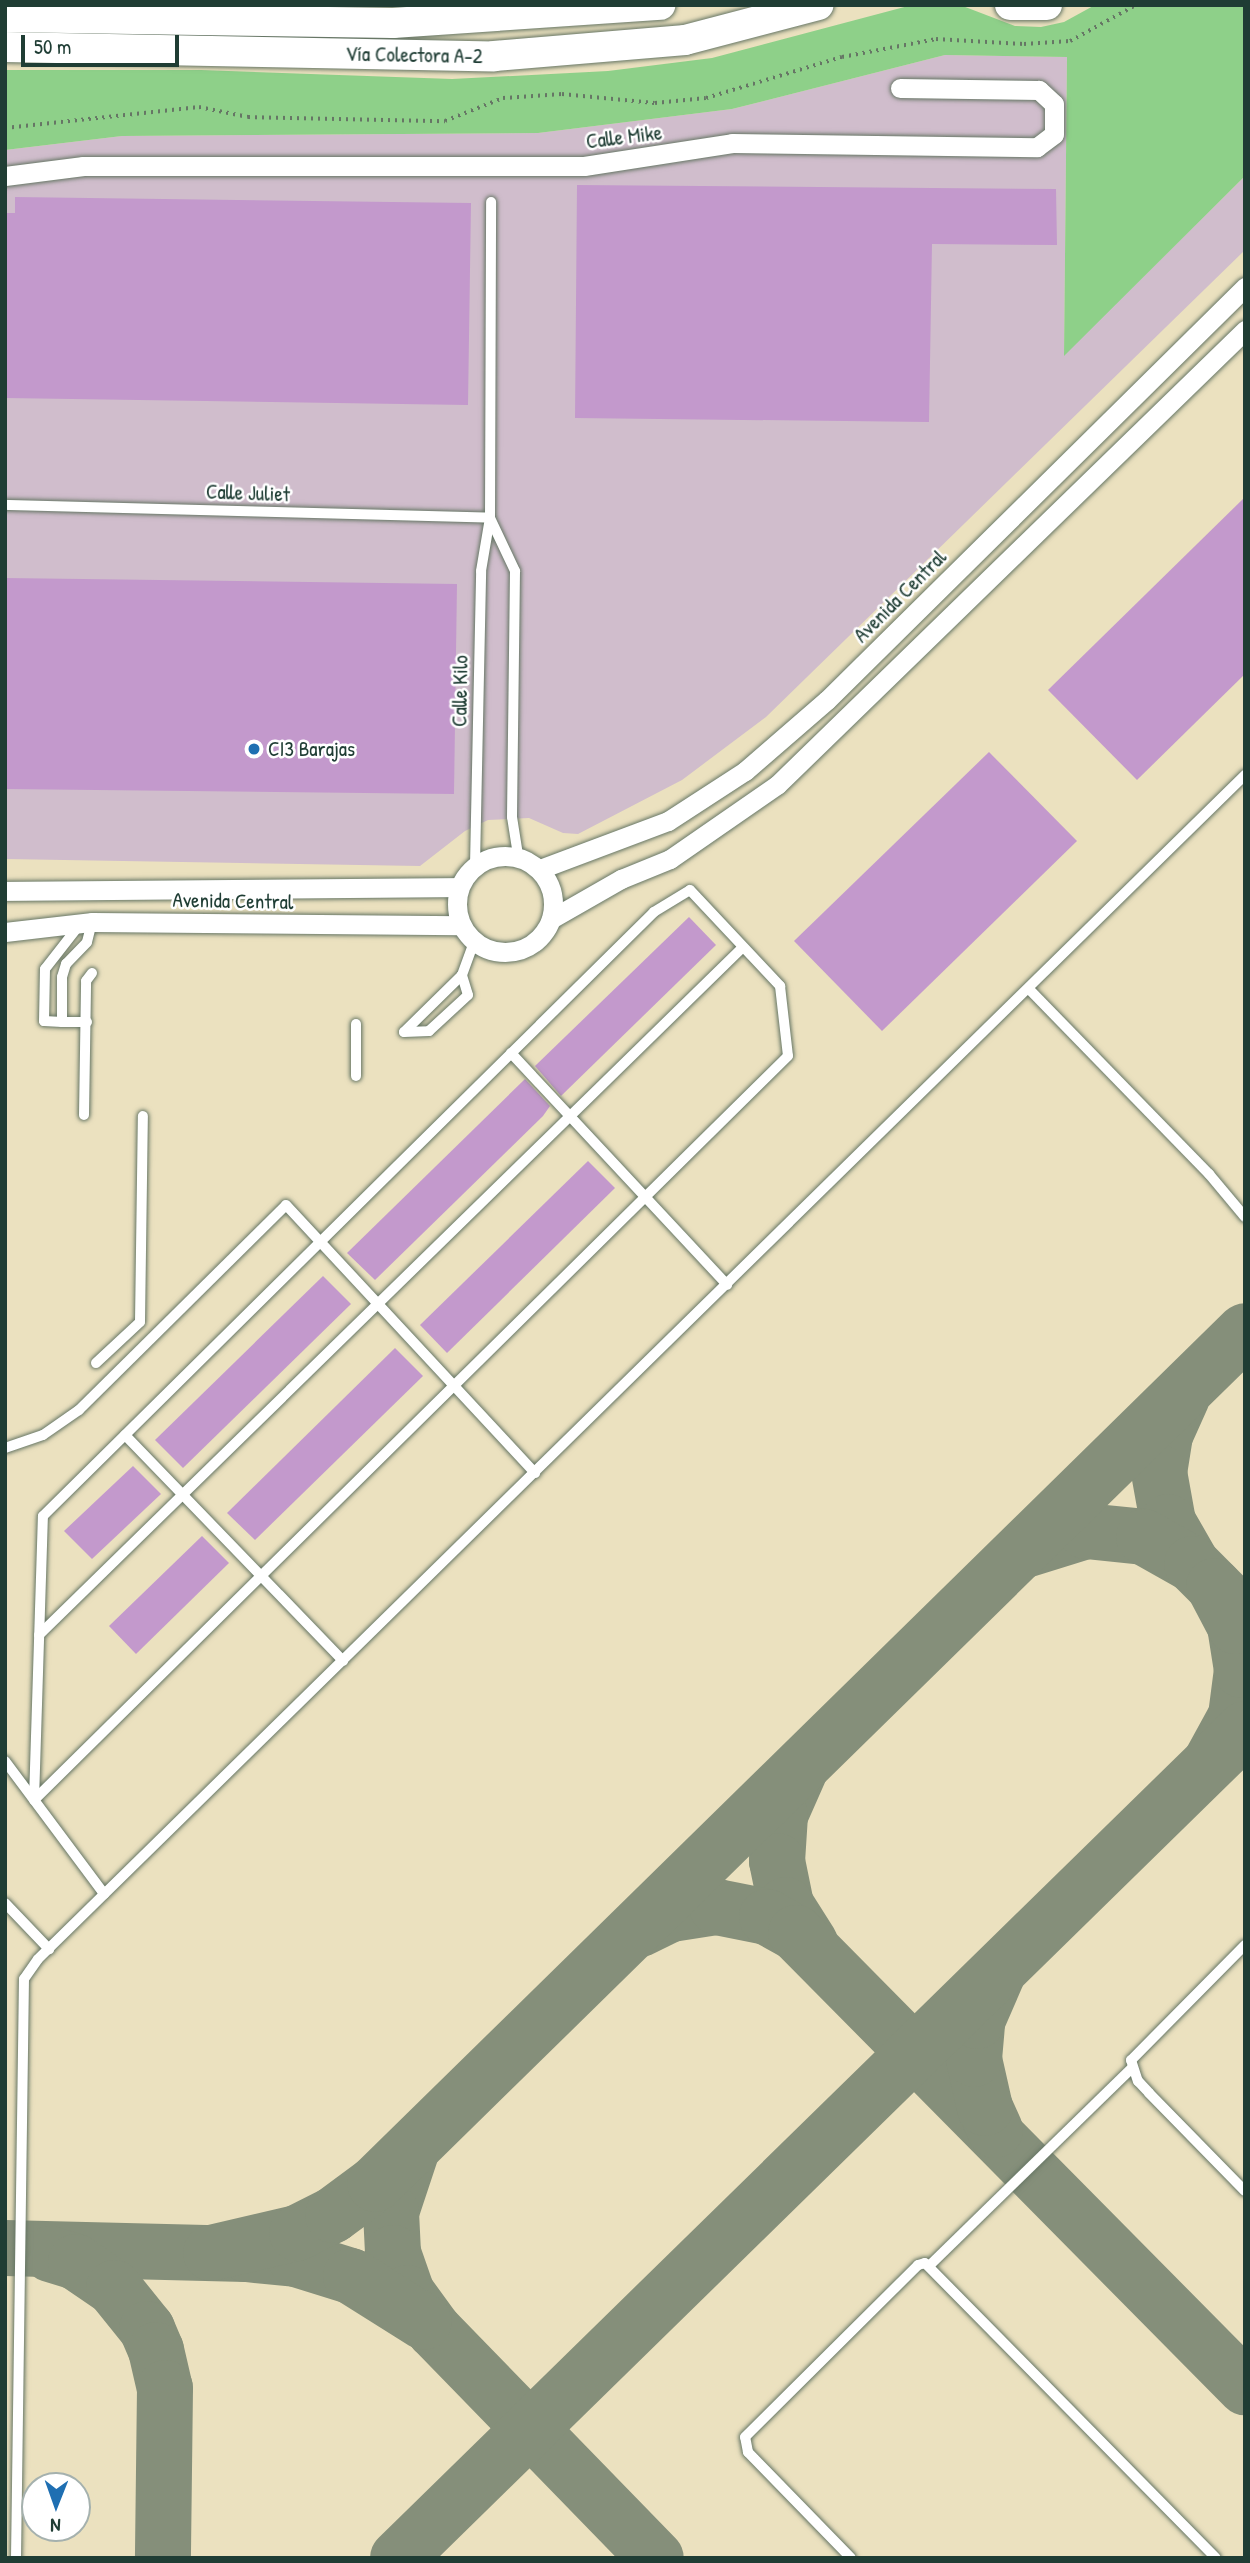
<!DOCTYPE html>
<meta charset="utf-8">
<style>
body{margin:0}
#map{position:relative;width:1250px;height:2563px;overflow:hidden;background:#ebe1bf;font-family:"Patrick Hand",sans-serif}
div>[style]{position:absolute}
[style*='--x']{left:calc(var(--x)*1px);top:calc(var(--y)*1px);width:calc(var(--w)*1px);rotate:calc(var(--a)*1deg)}
.industrial>*{inset:0;background:#d0bdcc}
.green>*{inset:0;background:#8ed089}
.taxiway>*{height:56px;margin:-28px;padding:0 28px;transform-origin:28px;border-radius:28px;background:#858f7a}
.building>*{inset:0;background:#c399cc}
.path>*{height:3.5px;margin-top:-1.75px;transform-origin:0;background:repeating-linear-gradient(90deg,#667665 0 2px,transparent 0 7px)}
.roads{filter:drop-shadow(0 0 2px #667665) drop-shadow(0 0 2px #667665)}
.lane>*{height:10px;margin:-5px;padding:0 5px;transform-origin:5px;border-radius:5px;background:#fff}
.street>*{height:19px;margin:-9.5px;padding:0 9.5px;transform-origin:9.5px;border-radius:9.5px;background:#fff}
.street>.ring{margin:-9.5px;padding:0;box-sizing:content-box;background:none;border:19px solid #fff;border-radius:50%}
.primary>*{height:30px;margin:-15px;padding:0 15px;transform-origin:15px;border-radius:15px;background:#fff}
.dots>*{width:19px;height:19px;translate:-50% -50%;box-sizing:border-box;border:4px solid #fff;border-radius:50%}
span{translate:-50% -50%;white-space:nowrap;text-align:center;line-height:1.15;-webkit-text-stroke:5px #fff;paint-order:stroke}
.street-label{font-size:21px;color:#1f3d34}
.poi-label{font-size:21px;color:#1f3d34}
.left{translate:0 -50%;text-align:left}
.frame{position:absolute;inset:0;border:7px solid #1f3d34;pointer-events:none}
.north{position:absolute;left:21px;top:2472px;width:70px;height:70px;box-sizing:border-box;background:#fff;border:2px solid #a5b1ae;border-radius:50%;rotate:181deg;font-size:19px;font-weight:700;line-height:28px;text-align:center;color:#1f3d34}
.north::after{content:'';display:block;margin:auto;width:24px;height:32px;background:#1f6fb2;clip-path:polygon(50% 0,100% 100%,50% 72%,0 100%)}
.scale{position:absolute;left:21px;top:35px;width:158px;height:32px;box-sizing:border-box;border:4px solid #1f3d34;border-top:0;padding-left:9px;font-size:21px;line-height:24px;white-space:nowrap;color:#1f3d34;-webkit-text-stroke:5px #fff;paint-order:stroke}
</style>
<div id="map">
<div class="industrial">
<i style="clip-path:polygon(945px 55px,1067px 57px,1064px 355px,1245px 176px,1245px 250px,766px 717px,682px 780px,578px 834px,563px 833px,529px 818px,488px 820px,465px 831px,420px 866px,5px 859px,5px 150px,122px 136px,538px 133px,732px 109px)"></i>
</div>
<div class="green">
<i style="clip-path:polygon(912px 5px,960px 5px,1015px 26px,1041px 27px,1064px 22px,1095px 5px,1245px 5px,1245px 176px,1064px 356px,1067px 57px,945px 55px,732px 109px,538px 133px,122px 136px,5px 150px,5px 70px,201px 70px,452px 79px,608px 71px,712px 58px)"></i>
</div>
<div class="taxiway">
<i style="--x:1182;--y:1397;--w:42;--a:114.1"></i>
<i style="--x:1165;--y:1435;--w:37;--a:99"></i>
<i style="--x:1159;--y:1472;--w:51;--a:79.8"></i>
<i style="--x:1168;--y:1522;--w:48;--a:60.3"></i>
<i style="--x:1025;--y:1550;--w:64;--a:-17.3"></i>
<i style="--x:1086;--y:1531;--w:58;--a:5.9"></i>
<i style="--x:1144;--y:1537;--w:55;--a:29.4"></i>
<i style="--x:1192;--y:1564;--w:75;--a:45"></i>
<i style="--x:1212;--y:1760;--w:50;--a:-61.4"></i>
<i style="--x:1236;--y:1716;--w:46;--a:-82.6"></i>
<i style="--x:1242;--y:1670;--w:45;--a:-99"></i>
<i style="--x:1235;--y:1626;--w:45;--a:-117.7"></i>
<i style="--x:799;--y:1772;--w:47;--a:113.8"></i>
<i style="--x:780;--y:1815;--w:46;--a:93.7"></i>
<i style="--x:777;--y:1861;--w:45;--a:78.4"></i>
<i style="--x:786;--y:1905;--w:45;--a:57.7"></i>
<i style="--x:640;--y:1929;--w:34;--a:-26"></i>
<i style="--x:671;--y:1914;--w:47;--a:-8.7"></i>
<i style="--x:717;--y:1907;--w:51;--a:11.3"></i>
<i style="--x:767;--y:1917;--w:33;--a:29"></i>
<i style="--x:796;--y:1933;--w:639;--a:45.32"></i>
<i style="--x:995;--y:2130;--w:24;--a:-114"></i>
<i style="--x:985;--y:2108;--w:50;--a:-102.7"></i>
<i style="--x:974;--y:2059;--w:38;--a:-85"></i>
<i style="--x:977;--y:2021;--w:50;--a:-66.5"></i>
<i style="--x:412;--y:2149;--w:66;--a:108.4"></i>
<i style="--x:391;--y:2212;--w:41;--a:87.2"></i>
<i style="--x:393;--y:2253;--w:42;--a:70.7"></i>
<i style="--x:407;--y:2293;--w:46;--a:53.9"></i>
<i style="--x:434;--y:2330;--w:318;--a:45.8"></i>
<i style="--x:5;--y:2248;--w:241;--a:1.4"></i>
<i style="--x:246;--y:2254;--w:50;--a:5.7"></i>
<i style="--x:296;--y:2259;--w:58;--a:17.2"></i>
<i style="--x:351;--y:2276;--w:86;--a:32.2"></i>
<i style="--x:211;--y:2253;--w:88;--a:-13.1"></i>
<i style="--x:297;--y:2233;--w:40;--a:-26.6"></i>
<i style="--x:333;--y:2215;--w:52;--a:-36.4"></i>
<i style="--x:375;--y:2184;--w:1218;--a:-44.43"></i>
<i style="--x:50;--y:2254;--w:27;--a:17"></i>
<i style="--x:76;--y:2262;--w:46;--a:34.4"></i>
<i style="--x:114;--y:2288;--w:53;--a:51.2"></i>
<i style="--x:147;--y:2329;--w:23;--a:67"></i>
<i style="--x:156;--y:2350;--w:39;--a:77"></i>
<i style="--x:165;--y:2388;--w:170;--a:90.7"></i>
<i style="--x:398;--y:2558;--w:1185;--a:-44.38"></i>
</div>
<div class="building">
<i style="clip-path:polygon(577px 185px,1056px 189px,1057px 245px,932px 244px,929px 422px,575px 418px)"></i>
<i style="clip-path:polygon(15px 197px,471px 203px,468px 405px,5px 398px,5px 213px,15px 213px)"></i>
<i style="clip-path:polygon(1245px 497px,1245px 674px,1137px 780px,1048px 690px)"></i>
<i style="clip-path:polygon(5px 578px,457px 584px,454px 794px,5px 789px)"></i>
<i style="clip-path:polygon(989px 752px,1077px 841px,882px 1031px,794px 941px)"></i>
<i style="clip-path:polygon(689px 917px,716px 945px,561px 1096px,535px 1066px)"></i>
<i style="clip-path:polygon(525px 1079px,550px 1106px,543px 1116px,375px 1280px,347px 1253px)"></i>
<i style="clip-path:polygon(588px 1161px,615px 1188px,447px 1353px,420px 1325px)"></i>
<i style="clip-path:polygon(323px 1276px,351px 1304px,183px 1468px,155px 1440px)"></i>
<i style="clip-path:polygon(395px 1348px,423px 1376px,255px 1540px,227px 1513px)"></i>
<i style="clip-path:polygon(133px 1466px,161px 1494px,92px 1559px,64px 1531px)"></i>
<i style="clip-path:polygon(202px 1536px,229px 1563px,136px 1654px,109px 1626px)"></i>
</div>
<div class="path">
<i style="--x:5;--y:128;--w:195;--a:-6.2"></i>
<i style="--x:199;--y:107;--w:50;--a:11.5"></i>
<i style="--x:248;--y:117;--w:197;--a:1.2"></i>
<i style="--x:445;--y:121;--w:62;--a:-21.6"></i>
<i style="--x:503;--y:98;--w:59;--a:-3.9"></i>
<i style="--x:562;--y:94;--w:93;--a:5.5"></i>
<i style="--x:655;--y:103;--w:51;--a:-5.6"></i>
<i style="--x:706;--y:98;--w:142;--a:-16.8"></i>
<i style="--x:842;--y:57;--w:96;--a:-10.8"></i>
<i style="--x:936;--y:39;--w:88;--a:3.3"></i>
<i style="--x:1024;--y:44;--w:46;--a:-3.7"></i>
<i style="--x:1070;--y:41;--w:75;--a:-28.6"></i>
</div>
<div class="roads">
<div class="lane">
<i style="--x:5;--y:505;--w:485;--a:1.5"></i>
<i style="--x:490;--y:518;--w:316;--a:-89.8"></i>
<i style="--x:475;--y:865;--w:294;--a:-88.8"></i>
<i style="--x:481;--y:571;--w:54;--a:-80.4"></i>
<i style="--x:490;--y:518;--w:59;--a:64.7"></i>
<i style="--x:515;--y:571;--w:246;--a:90.7"></i>
<i style="--x:512;--y:817;--w:39;--a:81"></i>
<i style="--x:690;--y:890;--w:132;--a:46.8"></i>
<i style="--x:780;--y:986;--w:70;--a:83.5"></i>
<i style="--x:788;--y:1056;--w:1059;--a:135.38"></i>
<i style="--x:34;--y:1800;--w:284;--a:-88.2"></i>
<i style="--x:43;--y:1516;--w:859;--a:-44.67"></i>
<i style="--x:654;--y:912;--w:42;--a:-31.4"></i>
<i style="--x:1030;--y:990;--w:257;--a:45.8"></i>
<i style="--x:1209;--y:1174;--w:56;--a:50.1"></i>
<i style="--x:62;--y:1022;--w:18;--a:-177"></i>
<i style="--x:44;--y:1021;--w:52;--a:-88.9"></i>
<i style="--x:45;--y:969;--w:58;--a:-52"></i>
<i style="--x:87;--y:1022;--w:25;--a:180"></i>
<i style="--x:62;--y:1022;--w:45;--a:-90"></i>
<i style="--x:62;--y:977;--w:14;--a:-73"></i>
<i style="--x:66;--y:964;--w:30;--a:-46"></i>
<i style="--x:87;--y:942;--w:21;--a:-76"></i>
<i style="--x:404;--y:1032;--w:81;--a:-44.5"></i>
<i style="--x:462;--y:975;--w:35;--a:-70"></i>
<i style="--x:404;--y:1032;--w:25;--a:-2"></i>
<i style="--x:429;--y:1031;--w:53;--a:-42.7"></i>
<i style="--x:468;--y:995;--w:21;--a:-107"></i>
<i style="--x:511;--y:1053;--w:317;--a:47"></i>
<i style="--x:356;--y:1076;--w:52;--a:-90"></i>
<i style="--x:84;--y:1115;--w:134;--a:-89.1"></i>
<i style="--x:86;--y:981;--w:10;--a:-53"></i>
<i style="--x:96;--y:1363;--w:60;--a:-43"></i>
<i style="--x:140;--y:1322;--w:206;--a:-89.2"></i>
<i style="--x:125;--y:1435;--w:314;--a:46"></i>
<i style="--x:5;--y:1448;--w:40;--a:-18.9"></i>
<i style="--x:43;--y:1435;--w:44;--a:-34.8"></i>
<i style="--x:79;--y:1410;--w:291;--a:-44.7"></i>
<i style="--x:286;--y:1205;--w:366;--a:47.1"></i>
<i style="--x:39;--y:1635;--w:984;--a:-44.34"></i>
<i style="--x:5;--y:1761;--w:166;--a:53.3"></i>
<i style="--x:5;--y:1903;--w:64;--a:46.3"></i>
<i style="--x:1245;--y:1945;--w:162;--a:134.7"></i>
<i style="--x:1131;--y:2060;--w:22;--a:72"></i>
<i style="--x:1138;--y:2081;--w:16;--a:47"></i>
<i style="--x:1149;--y:2093;--w:137;--a:45.6"></i>
<i style="--x:930;--y:2265;--w:282;--a:-44.3"></i>
<i style="--x:16;--y:2558;--w:579;--a:-89.21"></i>
<i style="--x:24;--y:1979;--w:24;--a:-55"></i>
<i style="--x:38;--y:1959;--w:1691;--a:-44.45"></i>
<i style="--x:851;--y:2558;--w:148;--a:-134.2"></i>
<i style="--x:748;--y:2452;--w:15;--a:-101"></i>
<i style="--x:745;--y:2437;--w:244;--a:-44.8"></i>
<i style="--x:918;--y:2265;--w:7;--a:-16"></i>
<i style="--x:925;--y:2263;--w:414;--a:45.4"></i>
</div>
<div class="street">
<i style="--x:5;--y:176;--w:79;--a:-7.3"></i>
<i style="--x:83;--y:166;--w:501;--a:0"></i>
<i style="--x:584;--y:166;--w:150;--a:-8.8"></i>
<i style="--x:732;--y:143;--w:305;--a:0.8"></i>
<i style="--x:1037;--y:147;--w:21;--a:-37"></i>
<i style="--x:1054;--y:134;--w:30;--a:-90"></i>
<i style="--x:1054;--y:104;--w:21;--a:-137"></i>
<i style="--x:1039;--y:90;--w:139;--a:-179.2"></i>
<i class="ring" style="left:457px;top:856px;width:77px;height:77px"></i>
<i style="--x:540;--y:869;--w:137;--a:-20.6"></i>
<i style="--x:668;--y:821;--w:92;--a:-33"></i>
<i style="--x:745;--y:771;--w:108;--a:-40.9"></i>
<i style="--x:827;--y:700;--w:588;--a:-44.66"></i>
<i style="--x:5;--y:891;--w:453;--a:-0.5"></i>
<i style="--x:551;--y:919;--w:81;--a:-29.7"></i>
<i style="--x:621;--y:879;--w:53;--a:-22.2"></i>
<i style="--x:670;--y:859;--w:130;--a:-34.7"></i>
<i style="--x:777;--y:785;--w:653;--a:-44.19"></i>
<i style="--x:5;--y:932;--w:88;--a:-6.6"></i>
<i style="--x:92;--y:922;--w:369;--a:0.5"></i>
</div>
<div class="primary">
<i style="--x:1010;--y:5;--w:37;--a:0"></i>
<i style="--x:5;--y:17;--w:388;--a:0.9"></i>
<i style="--x:393;--y:23;--w:268;--a:-3.9"></i>
<i style="--x:5;--y:47;--w:489;--a:1.1"></i>
<i style="--x:494;--y:56;--w:192;--a:-4.8"></i>
<i style="--x:685;--y:40;--w:138;--a:-14.7"></i>
</div>
</div>
<div class="dots">
<i style="left:254px;top:749px;background:#1f6fb2"></i>
</div>
<div class="street-label">
<span style="left:414px;top:55px;rotate:1deg">Vía Colectora A-2</span>
<span style="left:624px;top:137px;rotate:-7deg">Calle Mike</span>
<span style="left:248px;top:493px;rotate:2deg">Calle Juliet</span>
<span style="left:900px;top:596px;rotate:-45deg">Avenida Central</span>
<span style="left:460px;top:691px;rotate:-89deg">Calle Kilo</span>
<span style="left:233px;top:901px;rotate:1deg">Avenida Central</span>
</div>
<div class="poi-label">
<span class="left" style="left:268px;top:749px">CI3 Barajas</span>
</div>
<div class="frame"></div>
<div class="north">N</div>
<div class="scale">50 m</div>
</div>
